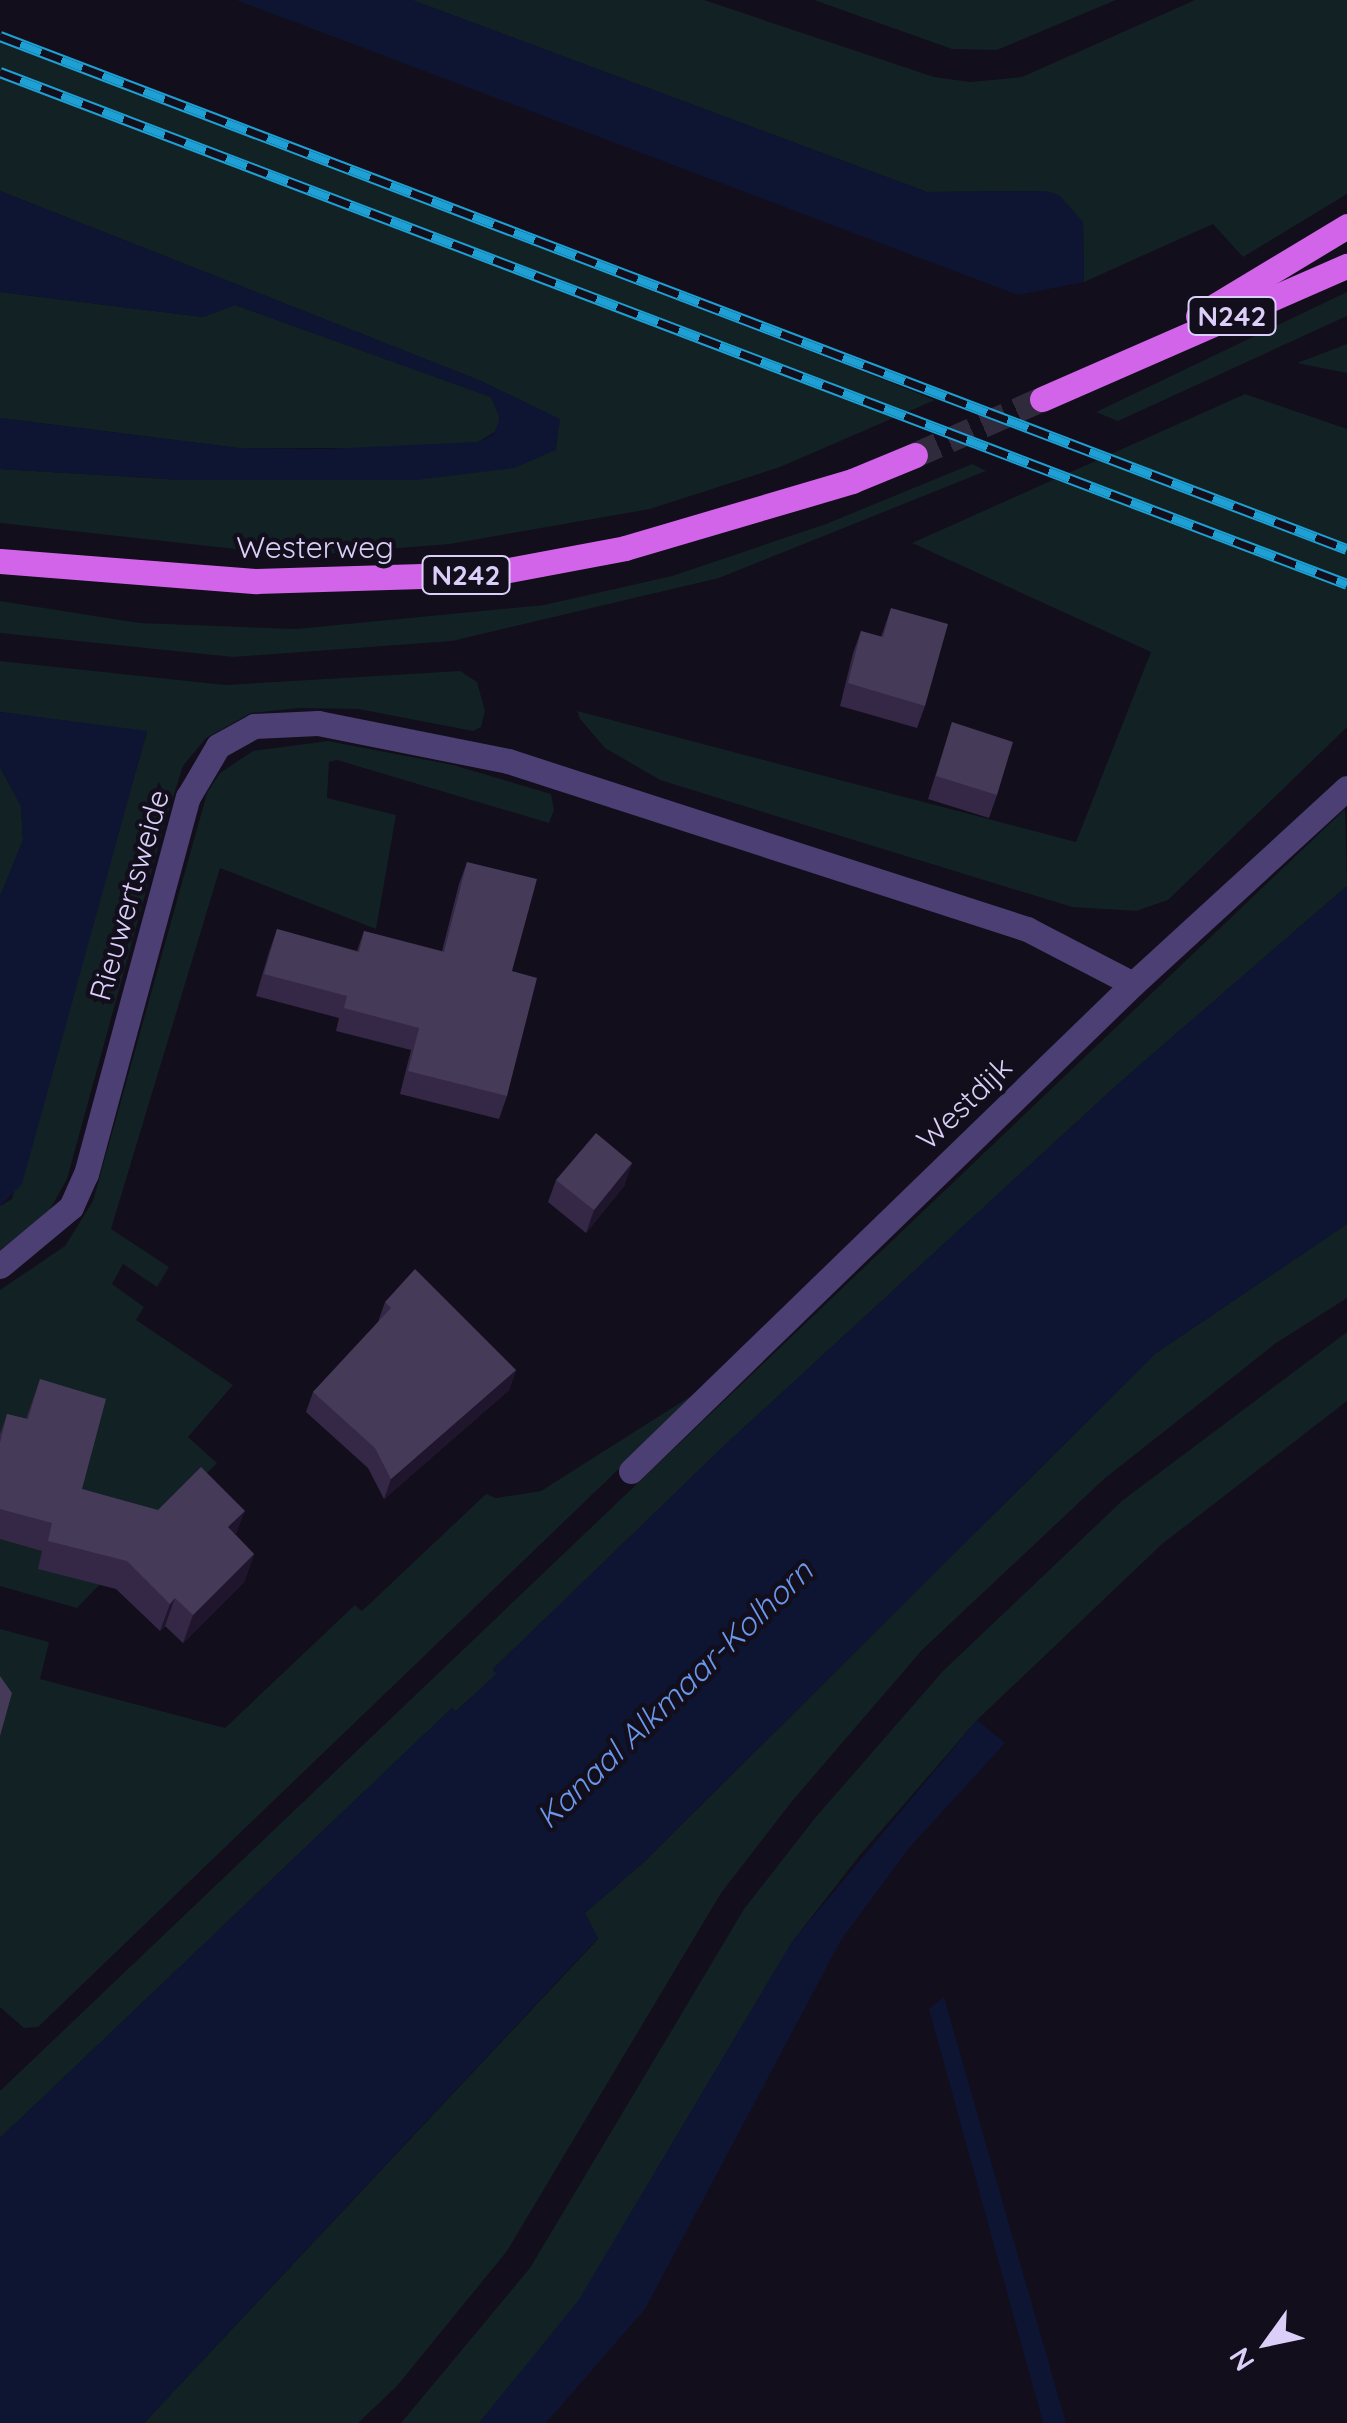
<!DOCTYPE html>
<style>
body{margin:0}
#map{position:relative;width:1347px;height:2423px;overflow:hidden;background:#120e1b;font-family:Quicksand,sans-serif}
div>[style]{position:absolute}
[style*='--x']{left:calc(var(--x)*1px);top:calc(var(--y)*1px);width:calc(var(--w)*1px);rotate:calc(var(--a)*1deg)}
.green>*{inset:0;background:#122124}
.water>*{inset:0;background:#0e1533}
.major-tunnel>*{height:25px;margin-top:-12.5px;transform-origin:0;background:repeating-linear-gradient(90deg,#302b3c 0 25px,transparent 0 37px)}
.minor>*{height:25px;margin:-12.5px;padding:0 12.5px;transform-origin:12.5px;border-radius:12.5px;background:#4b3f74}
.major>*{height:25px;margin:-12.5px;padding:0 12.5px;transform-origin:12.5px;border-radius:12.5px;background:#d164e9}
.rail>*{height:11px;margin-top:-5.5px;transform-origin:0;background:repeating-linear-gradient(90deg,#120e1b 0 22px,#1ea0d5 0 44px);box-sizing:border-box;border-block:2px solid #1ea0d5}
.wall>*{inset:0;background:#352846}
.shaded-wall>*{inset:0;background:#1f162d}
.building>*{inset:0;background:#463a59}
span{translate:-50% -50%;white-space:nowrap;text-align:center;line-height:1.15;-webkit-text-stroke:9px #120e1b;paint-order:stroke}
.shield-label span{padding:2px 8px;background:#120e1b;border:2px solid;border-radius:8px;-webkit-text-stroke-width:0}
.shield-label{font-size:28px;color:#dbcef8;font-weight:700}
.street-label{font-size:30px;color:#dbcef8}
.water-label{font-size:32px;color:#6a97ea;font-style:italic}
.north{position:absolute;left:1217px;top:2293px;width:100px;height:100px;-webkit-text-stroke:8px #120e1b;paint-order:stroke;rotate:237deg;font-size:28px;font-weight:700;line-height:40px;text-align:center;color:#dbcef8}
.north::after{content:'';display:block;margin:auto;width:35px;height:45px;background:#dbcef8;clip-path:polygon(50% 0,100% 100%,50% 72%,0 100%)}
</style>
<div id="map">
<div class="green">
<i style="clip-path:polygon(412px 0,704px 0,934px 77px,970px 82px,1022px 77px,1195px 0,1347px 0,1347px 194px,1243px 257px,1213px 224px,1084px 282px,1083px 222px,1045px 191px,927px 192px)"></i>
<i style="clip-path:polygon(814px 0,1116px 0,997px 50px,952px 49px)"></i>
<i style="clip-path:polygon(0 41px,854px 368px,935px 400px,780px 467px,650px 509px,450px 544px,299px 556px,0 523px,0 469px,183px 480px,416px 480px,559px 419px,481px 381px,0 191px)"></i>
<i style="clip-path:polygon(0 292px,203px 317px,235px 305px,491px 397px,500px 411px,498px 430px,478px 442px,406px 448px,238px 448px,0 418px)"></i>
<i style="clip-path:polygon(1347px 292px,1347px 316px,1118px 421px,1096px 412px)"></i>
<i style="clip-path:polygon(1347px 344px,1347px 373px,1297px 363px)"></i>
<i style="clip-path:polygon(1245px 394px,1347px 429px,1347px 727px,1168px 900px,1136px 911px,1072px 907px,779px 817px,660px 780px,605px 748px,580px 719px,577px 711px,1076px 842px,1151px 652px,912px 543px)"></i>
<i style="clip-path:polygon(972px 464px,986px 471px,719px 578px,452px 641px,233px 657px,0 633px,0 601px,139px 623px,296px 629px,544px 605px,672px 576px,826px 524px)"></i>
<i style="clip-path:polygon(0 661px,225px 685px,460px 671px,477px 682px,485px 711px,481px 727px,473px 731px,358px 709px,299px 708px,251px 713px,206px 738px,183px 766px,165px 822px,67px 1179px,48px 1213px,0 1250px,0 1206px,12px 1199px,147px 732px,0 712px)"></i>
<i style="clip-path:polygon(328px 741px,453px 765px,551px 794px,554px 810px,549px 823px,337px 760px,329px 762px,327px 798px,396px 815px,376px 929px,220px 868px,111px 1229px,169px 1267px,157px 1287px,123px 1264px,112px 1284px,144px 1307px,136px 1320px,233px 1385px,188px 1437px,217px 1463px,77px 1608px,0 1586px,0 1290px,65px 1246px,93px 1201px,207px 793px,220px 773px,253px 751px)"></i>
<i style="clip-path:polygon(0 767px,21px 806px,23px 840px,0 897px)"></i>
<i style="clip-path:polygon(1345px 809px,1347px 886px,1118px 1084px,726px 1444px,493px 1669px,497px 1674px,455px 1712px,452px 1708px,0 2138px,0 2091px)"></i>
<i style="clip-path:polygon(1347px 1224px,1347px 1298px,1276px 1343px,1104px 1479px,922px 1650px,793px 1800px,721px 1893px,507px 2251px,397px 2386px,358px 2423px,144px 2423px,598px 1939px,585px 1913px,645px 1861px,1156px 1353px)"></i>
<i style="clip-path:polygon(1347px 1332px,1347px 1401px,1162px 1544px,977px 1720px,860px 1855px,792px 1942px,578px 2302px,479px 2423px,401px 2423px,530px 2268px,744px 1909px,815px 1818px,943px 1671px,1123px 1500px)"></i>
<i style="clip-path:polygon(702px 1389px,38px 2027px,24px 2028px,0 2007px,0 1629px,49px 1642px,40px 1679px,225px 1728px,355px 1605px,362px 1611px,486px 1494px,496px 1498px,541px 1491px)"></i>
</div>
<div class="water">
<i style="clip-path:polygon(236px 0,412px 0,927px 192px,1046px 191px,1059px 195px,1083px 222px,1084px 282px,1018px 295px)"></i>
<i style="clip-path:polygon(0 191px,481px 381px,560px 419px,556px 450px,514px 468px,416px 480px,183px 480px,0 469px,0 418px,238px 448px,326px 449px,478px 442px,493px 435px,500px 419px,491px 397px,235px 305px,203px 317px,0 292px)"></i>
<i style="clip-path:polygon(0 712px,147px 731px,22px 1184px,0 1206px,0 897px,23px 840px,21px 806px,0 767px)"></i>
<i style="clip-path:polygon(1347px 886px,1347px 1224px,1156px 1353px,645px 1861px,585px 1913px,598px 1938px,144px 2423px,0 2423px,0 2138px,452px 1708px,456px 1712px,496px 1674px,493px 1669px,726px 1444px,1118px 1084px)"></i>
<i style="clip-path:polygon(977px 1720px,1005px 1743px,909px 1848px,841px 1940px,645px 2309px,546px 2423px,479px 2423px,578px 2301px,792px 1942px)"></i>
<i style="clip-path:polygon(944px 1997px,1066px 2423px,1043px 2423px,929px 2009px)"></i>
</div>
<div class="major-tunnel">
<i style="--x:915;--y:455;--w:139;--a:-23.8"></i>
</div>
<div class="minor">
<i style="--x:0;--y:1266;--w:92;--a:-39.7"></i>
<i style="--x:71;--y:1207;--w:36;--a:-66"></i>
<i style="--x:86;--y:1174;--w:391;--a:-74.9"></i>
<i style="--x:188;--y:797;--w:59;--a:-59.5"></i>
<i style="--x:218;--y:746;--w:41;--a:-29.1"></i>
<i style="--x:254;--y:726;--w:64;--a:-2.7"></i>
<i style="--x:318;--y:723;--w:194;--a:11.3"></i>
<i style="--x:508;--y:761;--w:546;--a:17.94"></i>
<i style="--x:1027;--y:929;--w:119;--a:27.4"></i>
<i style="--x:631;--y:1471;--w:699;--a:-44.13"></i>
<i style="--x:1133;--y:984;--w:290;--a:-42.5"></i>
</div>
<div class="major">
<i style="--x:1198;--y:316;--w:174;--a:-31.1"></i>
<i style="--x:1042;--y:399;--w:333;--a:-23.6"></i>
<i style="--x:0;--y:561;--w:257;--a:4.5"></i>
<i style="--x:256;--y:581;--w:232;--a:-1.7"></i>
<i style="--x:488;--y:574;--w:139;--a:-10.7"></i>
<i style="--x:625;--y:548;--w:237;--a:-16.4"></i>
<i style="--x:852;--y:481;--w:68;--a:-22.4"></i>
</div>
<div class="rail">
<i style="--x:0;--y:36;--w:1441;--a:20.85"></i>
<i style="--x:0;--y:72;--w:1441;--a:20.81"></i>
</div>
<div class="wall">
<i style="clip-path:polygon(891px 608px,925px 706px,917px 728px,840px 706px,853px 653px,861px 631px,881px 637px)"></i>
<i style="clip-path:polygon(952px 722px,997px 795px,989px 818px,928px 799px)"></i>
<i style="clip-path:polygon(467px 862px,512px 971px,507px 1096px,499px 1119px,400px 1094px,411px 1050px,336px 1031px,339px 1018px,256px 996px,269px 952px,277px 929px,357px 951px,364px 931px,442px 951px,459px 884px)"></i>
<i style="clip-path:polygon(632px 1163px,624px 1186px,586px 1233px,548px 1202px,556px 1180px)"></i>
<i style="clip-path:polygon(385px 1302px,516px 1370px,509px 1390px,384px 1499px,368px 1468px,306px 1412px,313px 1392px,378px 1322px)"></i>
<i style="clip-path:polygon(40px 1379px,82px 1489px,236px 1535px,254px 1554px,244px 1582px,183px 1643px,165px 1626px,160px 1631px,116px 1589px,38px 1569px,42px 1551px,0 1539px,0 1434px,7px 1414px,26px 1419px)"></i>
</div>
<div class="shaded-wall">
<i style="clip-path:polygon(632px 1163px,624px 1186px,586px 1233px,594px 1210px)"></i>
<i style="clip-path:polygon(516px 1370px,509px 1390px,384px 1499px,391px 1479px)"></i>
<i style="clip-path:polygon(245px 1511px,234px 1539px,228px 1527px)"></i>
<i style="clip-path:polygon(254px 1554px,244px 1582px,183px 1643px,193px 1615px)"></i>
<i style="clip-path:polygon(175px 1598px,165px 1626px,160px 1631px,170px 1604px)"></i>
</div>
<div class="building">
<i style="clip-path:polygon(891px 608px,948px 624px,925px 706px,848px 683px,861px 631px,883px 637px)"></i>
<i style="clip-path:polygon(952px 722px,1013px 742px,997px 795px,936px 776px)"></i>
<i style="clip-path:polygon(467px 862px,537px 879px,512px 971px,537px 978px,507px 1096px,408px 1071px,419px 1028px,344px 1008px,347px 996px,264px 974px,277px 929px,359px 952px,364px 931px,444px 952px)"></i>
<i style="clip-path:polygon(596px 1133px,632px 1163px,594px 1210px,556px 1180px)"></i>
<i style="clip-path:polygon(415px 1269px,516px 1370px,391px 1479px,375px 1448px,313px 1392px,391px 1308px,385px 1302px)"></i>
<i style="clip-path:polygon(40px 1379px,106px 1399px,82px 1489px,158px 1510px,201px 1467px,245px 1511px,228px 1527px,254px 1554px,193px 1615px,175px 1598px,170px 1604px,127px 1561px,48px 1541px,52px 1523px,0 1509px,0 1443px,7px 1414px,28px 1419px)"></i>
<i style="clip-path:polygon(0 1676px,12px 1693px,0 1736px)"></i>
</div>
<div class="shield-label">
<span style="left:1232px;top:316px">N242</span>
<span style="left:466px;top:575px">N242</span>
</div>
<div class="street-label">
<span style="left:315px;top:547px">Westerweg</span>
<span style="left:129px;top:895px;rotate:-74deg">Rieuwertsweide</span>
<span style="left:964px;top:1103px;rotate:-44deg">Westdijk</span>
</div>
<div class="water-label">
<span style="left:674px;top:1694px;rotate:-44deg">Kanaal Alkmaar-Kolhorn</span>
</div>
<div class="north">N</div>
</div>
